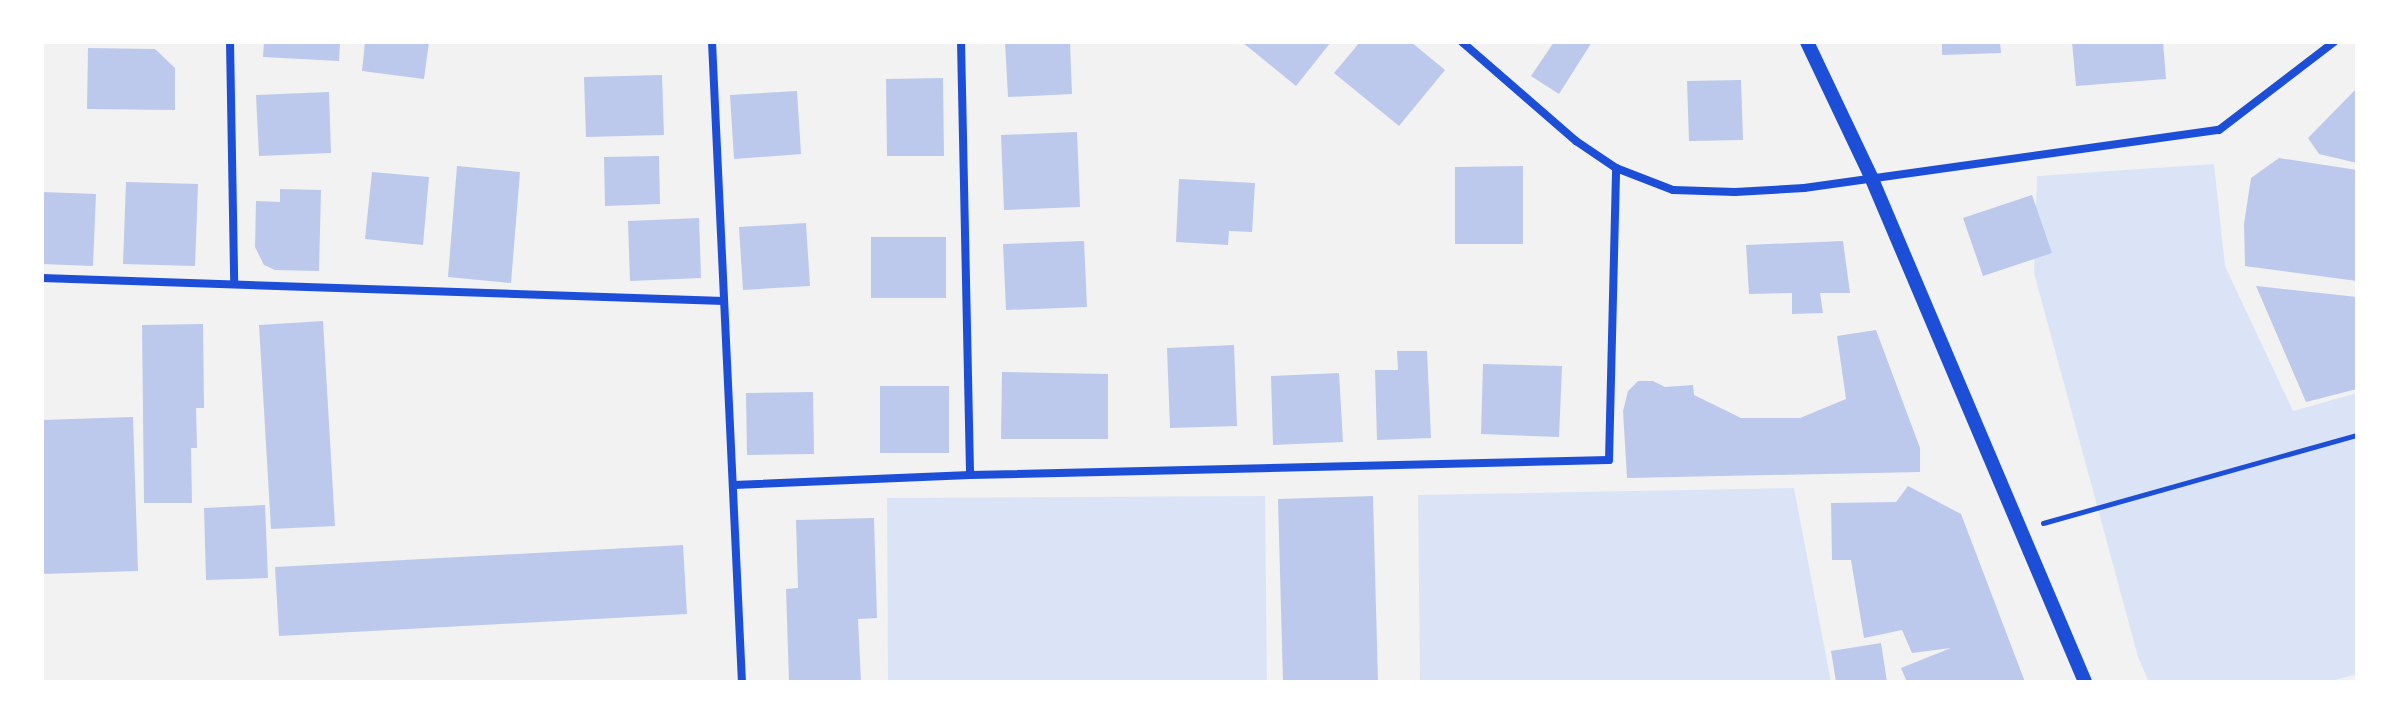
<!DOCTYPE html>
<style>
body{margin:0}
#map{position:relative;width:2399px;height:724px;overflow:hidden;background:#f2f2f2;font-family:"Sofia Sans Condensed",sans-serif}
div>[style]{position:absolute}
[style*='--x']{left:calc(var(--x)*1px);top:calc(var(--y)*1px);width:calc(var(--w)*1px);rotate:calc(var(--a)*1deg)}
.green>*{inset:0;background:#dbe4f7}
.building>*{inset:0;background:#bdc9ec}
.path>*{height:5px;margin:-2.5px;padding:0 2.5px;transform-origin:2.5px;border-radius:2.5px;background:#1d4ed8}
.minor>*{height:8px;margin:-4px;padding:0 4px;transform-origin:4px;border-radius:4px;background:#1d4ed8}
.tertiary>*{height:14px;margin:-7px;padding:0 7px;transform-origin:7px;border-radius:7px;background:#1d4ed8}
span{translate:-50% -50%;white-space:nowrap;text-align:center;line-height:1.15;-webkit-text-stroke:7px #fff;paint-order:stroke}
.frame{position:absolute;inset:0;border:44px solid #fff;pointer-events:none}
</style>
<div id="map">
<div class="green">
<i style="clip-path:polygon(2214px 164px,2225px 266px,2293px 411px,2357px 393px,2357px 674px,2328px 682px,2149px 682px,2138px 657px,2034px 273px,2037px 176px)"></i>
<i style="clip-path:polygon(1794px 488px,1831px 682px,1420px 682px,1418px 495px)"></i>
<i style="clip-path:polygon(1265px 496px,1267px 682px,888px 682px,887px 498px)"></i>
</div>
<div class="building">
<i style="clip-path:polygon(264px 42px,340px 42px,339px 61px,263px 57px)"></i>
<i style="clip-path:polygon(365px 42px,429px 42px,424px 79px,362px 71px)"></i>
<i style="clip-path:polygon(1005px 42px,1070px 42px,1072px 94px,1008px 97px)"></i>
<i style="clip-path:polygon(1242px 42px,1331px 42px,1296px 86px)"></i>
<i style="clip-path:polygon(1360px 42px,1411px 42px,1445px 70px,1399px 126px,1334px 73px)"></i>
<i style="clip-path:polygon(1554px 42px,1592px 42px,1559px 94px,1531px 76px)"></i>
<i style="clip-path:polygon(1942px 42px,2000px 42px,2001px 53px,1942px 55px)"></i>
<i style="clip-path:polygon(2072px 42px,2163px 42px,2166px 79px,2076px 86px)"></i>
<i style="clip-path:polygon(88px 48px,155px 49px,175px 68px,175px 110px,87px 109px)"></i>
<i style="clip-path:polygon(662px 75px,664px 135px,586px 137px,584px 77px)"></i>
<i style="clip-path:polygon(943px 78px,944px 156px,887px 156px,886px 79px)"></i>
<i style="clip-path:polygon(1741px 80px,1743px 140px,1689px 141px,1687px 81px)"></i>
<i style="clip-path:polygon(2357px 88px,2357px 163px,2319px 154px,2308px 138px)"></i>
<i style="clip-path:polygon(797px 91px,801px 154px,734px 159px,730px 95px)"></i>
<i style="clip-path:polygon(329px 92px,331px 153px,259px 156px,256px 95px)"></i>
<i style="clip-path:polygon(1077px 132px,1080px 207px,1004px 210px,1001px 135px)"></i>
<i style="clip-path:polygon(659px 156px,660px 204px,605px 206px,604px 157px)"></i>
<i style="clip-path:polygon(2279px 158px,2357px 170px,2357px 281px,2245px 266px,2244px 224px,2251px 178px)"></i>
<i style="clip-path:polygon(457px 166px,520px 172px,511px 283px,448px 277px)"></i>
<i style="clip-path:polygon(1523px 166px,1523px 244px,1455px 244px,1455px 167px)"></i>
<i style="clip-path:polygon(372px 172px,429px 177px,423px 245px,365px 239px)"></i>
<i style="clip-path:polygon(1179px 179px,1255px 183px,1252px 232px,1229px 231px,1228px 245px,1176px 242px)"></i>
<i style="clip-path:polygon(126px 182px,198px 184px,195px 266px,123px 264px)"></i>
<i style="clip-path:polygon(280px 189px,321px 190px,319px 271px,275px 270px,264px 265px,255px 247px,256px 201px,280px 202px)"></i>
<i style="clip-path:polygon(42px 192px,96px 194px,93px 266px,42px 264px)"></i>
<i style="clip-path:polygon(2032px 195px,2052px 253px,1983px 276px,1963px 218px)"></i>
<i style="clip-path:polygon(699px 218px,701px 278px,630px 281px,628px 221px)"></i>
<i style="clip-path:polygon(806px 223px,810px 286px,743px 290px,739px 227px)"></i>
<i style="clip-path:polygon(871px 237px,946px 237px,946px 298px,871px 298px)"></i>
<i style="clip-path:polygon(1084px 241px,1087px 307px,1006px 310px,1003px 244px)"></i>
<i style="clip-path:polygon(1843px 241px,1850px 293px,1820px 293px,1823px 313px,1792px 314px,1792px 293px,1749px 294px,1746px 245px)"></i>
<i style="clip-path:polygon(2256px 286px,2357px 297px,2357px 389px,2306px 402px)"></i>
<i style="clip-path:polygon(323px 321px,335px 526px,271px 529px,259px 325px)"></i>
<i style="clip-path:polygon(203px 324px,204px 408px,196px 408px,197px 448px,191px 448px,192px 503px,144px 503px,142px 325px)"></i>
<i style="clip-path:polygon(1876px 330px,1920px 448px,1920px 472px,1627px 478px,1623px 411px,1628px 391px,1638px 381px,1653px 381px,1665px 387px,1693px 385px,1694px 395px,1741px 418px,1800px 418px,1846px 399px,1837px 336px)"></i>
<i style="clip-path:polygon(1234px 345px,1237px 426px,1170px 428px,1167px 348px)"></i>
<i style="clip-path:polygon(1397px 351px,1427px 351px,1431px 438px,1377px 440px,1375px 370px,1398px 370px)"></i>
<i style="clip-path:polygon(1483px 364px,1562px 366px,1559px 437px,1481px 434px)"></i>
<i style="clip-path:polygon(1002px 372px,1108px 374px,1108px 439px,1001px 439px)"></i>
<i style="clip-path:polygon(1339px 373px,1343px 442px,1273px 445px,1271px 376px)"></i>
<i style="clip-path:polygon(880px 386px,949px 386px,949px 453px,880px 453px)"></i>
<i style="clip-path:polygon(813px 392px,814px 454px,747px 455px,746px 393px)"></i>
<i style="clip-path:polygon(133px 417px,138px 571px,42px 574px,42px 420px)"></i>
<i style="clip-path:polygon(1908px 486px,1961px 514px,2025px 682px,1907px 682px,1901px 668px,1951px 648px,1912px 653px,1902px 630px,1864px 638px,1851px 560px,1832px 560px,1831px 503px,1896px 502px)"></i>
<i style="clip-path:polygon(1373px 496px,1378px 682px,1283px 682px,1278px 499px)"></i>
<i style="clip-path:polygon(265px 505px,268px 578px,206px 580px,204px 508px)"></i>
<i style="clip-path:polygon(874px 518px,877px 618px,858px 619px,861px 682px,789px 682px,786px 589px,798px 588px,796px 520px)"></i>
<i style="clip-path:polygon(683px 545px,687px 614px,279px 636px,275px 567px)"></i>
<i style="clip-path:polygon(1881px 643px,1887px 682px,1836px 682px,1831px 651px)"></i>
</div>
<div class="path">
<i style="--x:2043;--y:523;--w:326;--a:-15.7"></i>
</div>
<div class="minor">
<i style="--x:230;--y:42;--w:241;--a:89"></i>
<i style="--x:712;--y:42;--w:641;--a:87.32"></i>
<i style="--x:961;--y:42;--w:433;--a:88.8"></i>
<i style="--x:1462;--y:42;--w:151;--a:41"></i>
<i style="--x:1576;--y:141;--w:48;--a:34"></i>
<i style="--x:1616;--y:168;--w:61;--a:21.1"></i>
<i style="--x:1673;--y:190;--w:62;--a:1.8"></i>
<i style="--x:1735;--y:192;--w:69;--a:-3.3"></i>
<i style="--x:1804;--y:188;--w:419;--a:-8"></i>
<i style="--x:2219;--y:130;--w:145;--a:-37.4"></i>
<i style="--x:42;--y:278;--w:682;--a:1.93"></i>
<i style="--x:734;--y:485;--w:236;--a:-2.4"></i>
<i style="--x:970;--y:475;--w:639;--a:-1.34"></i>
<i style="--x:1609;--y:460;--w:292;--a:-88.6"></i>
</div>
<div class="tertiary">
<i style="--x:1807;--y:42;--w:149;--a:64.6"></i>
<i style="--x:1871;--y:177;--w:548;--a:67.03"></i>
</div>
<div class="frame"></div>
</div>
